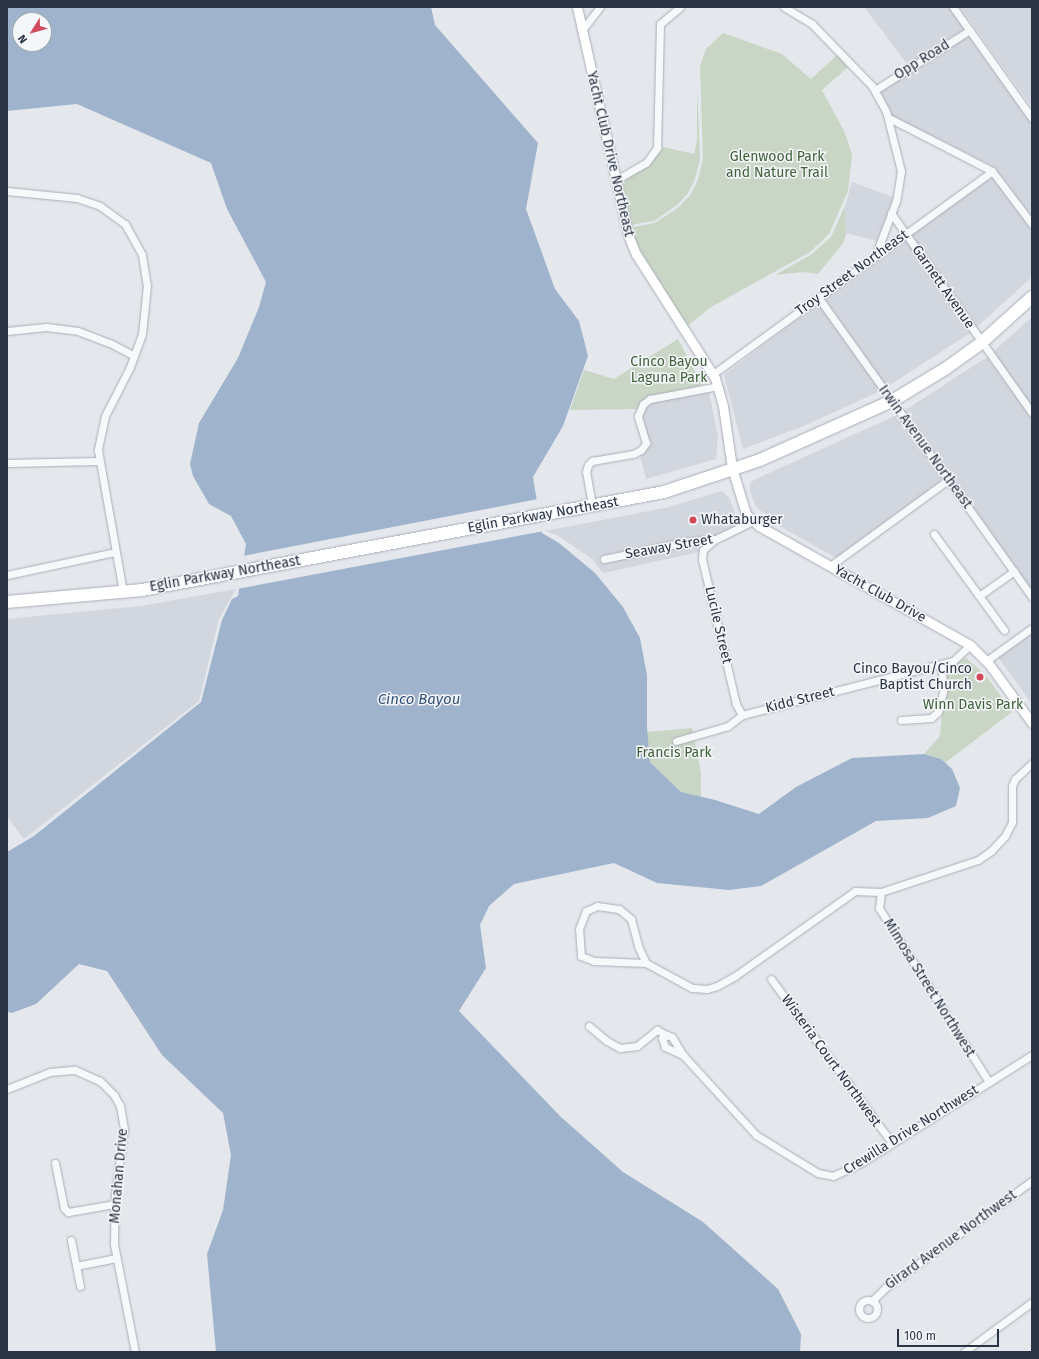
<!DOCTYPE html>
<style>
body{margin:0}
#map{position:relative;width:1039px;height:1359px;overflow:hidden;background:#e4e7ec;font-family:"Fira Sans",sans-serif}
div>[style]{position:absolute}
[style*='--x']{left:calc(var(--x)*1px);top:calc(var(--y)*1px);width:calc(var(--w)*1px);rotate:calc(var(--a)*1deg)}
.built>*{inset:0;background:#d2d6de}
.green>*{inset:0;background:#c9d6c5}
.water>*{inset:0;background:#9fb4cc}
.pier>*{inset:0;background:#e4e7ec}
.roads{filter:drop-shadow(0 0 1px #a9aeb7) drop-shadow(0 0 1px #a9aeb7)}
.street>*{height:7px;margin:-3.5px;padding:0 3.5px;transform-origin:3.5px;border-radius:3.5px;background:#f7f8fa}
.street>.ring{margin:-3.5px;padding:0;box-sizing:content-box;background:none;border:7px solid #f7f8fa;border-radius:50%}
.secondary>*{height:9px;margin:-4.5px;padding:0 4.5px;transform-origin:4.5px;border-radius:4.5px;background:#fff}
.highway>*{height:12px;margin:-6px;padding:0 6px;transform-origin:6px;border-radius:6px;background:#fff}
.dots>*{width:11px;height:11px;translate:-50% -50%;box-sizing:border-box;border:2px solid #f4f6f9;border-radius:50%}
span{translate:-50% -50%;white-space:nowrap;text-align:center;line-height:1.15;-webkit-text-stroke:3px #f4f6f9;paint-order:stroke}
.street-label{font-size:14px;color:#2b3445}
.park-label{font-size:14px;color:#3f6138}
.poi-label{font-size:14px;color:#2b3445}
.left{translate:0 -50%;text-align:left}
.right{translate:-100% -50%;text-align:right}
.water-label{font-size:15px;color:#34527a;font-style:italic}
.frame{position:absolute;inset:0;border:8px solid #2b3445;pointer-events:none}
.north{position:absolute;left:12px;top:12px;width:40px;height:40px;box-sizing:border-box;background:#f4f6f9;border:1px solid #a4a8b1;border-radius:50%;rotate:233deg;font-size:11px;font-weight:700;line-height:16px;text-align:center;color:#2b3445}
.north::after{content:'';display:block;margin:auto;width:14px;height:18px;background:#d1495b;clip-path:polygon(50% 0,100% 100%,50% 72%,0 100%)}
.scale{position:absolute;left:897px;top:1329px;width:102px;height:18px;box-sizing:border-box;border:2px solid #2b3445;border-top:0;padding-left:5px;font-size:12px;line-height:14px;white-space:nowrap;color:#2b3445;-webkit-text-stroke:3px #f4f6f9;paint-order:stroke}
</style>
<div id="map">
<div class="built">
<i style="clip-path:polygon(864px 7px,949px 7px,964px 29px,908px 65px)"></i>
<i style="clip-path:polygon(960px 7px,1032px 7px,1032px 107px,992px 52px)"></i>
<i style="clip-path:polygon(968px 35px,1032px 125px,1032px 217px,993px 166px,892px 116px,880px 91px)"></i>
<i style="clip-path:polygon(991px 176px,1032px 231px,1032px 277px,976px 328px,911px 234px)"></i>
<i style="clip-path:polygon(852px 182px,893px 197px,877px 241px,846px 233px,845px 206px)"></i>
<i style="clip-path:polygon(905px 238px,970px 333px,887px 387px,824px 298px)"></i>
<i style="clip-path:polygon(818px 303px,880px 391px,806px 425px,743px 449px,724px 375px)"></i>
<i style="clip-path:polygon(1032px 317px,1032px 406px,993px 352px)"></i>
<i style="clip-path:polygon(987px 357px,1032px 419px,1032px 590px,904px 411px)"></i>
<i style="clip-path:polygon(709px 392px,718px 436px,716px 459px,646px 479px,640px 455px,649px 442px,642px 415px,646px 406px,651px 403px)"></i>
<i style="clip-path:polygon(897px 415px,943px 479px,836px 558px,781px 527px,756px 507px,750px 491px,750px 483px,754px 480px)"></i>
<i style="clip-path:polygon(722px 491px,729px 498px,739px 524px,716px 535px,686px 538px,600px 556px,601px 563px,705px 543px,699px 552px,603px 573px,592px 559px,557px 535px,545px 531px,665px 508px)"></i>
<i style="clip-path:polygon(236px 589px,219px 619px,199px 701px,24px 839px,7px 817px,7px 619px,141px 606px)"></i>
<i style="clip-path:polygon(1032px 632px,1032px 704px,998px 657px)"></i>
</div>
<div class="green">
<i style="clip-path:polygon(723px 33px,782px 54px,811px 79px,837px 55px,848px 67px,822px 90px,845px 133px,852px 155px,848px 191px,829px 234px,810px 252px,711px 307px,686px 327px,646px 265px,629px 228px,655px 223px,679px 207px,691px 194px,698px 180px,703px 159px,700px 66px,706px 49px)"></i>
<i style="clip-path:polygon(697px 85px,700px 159px,695px 179px,688px 193px,677px 205px,654px 221px,630px 225px,620px 182px,652px 162px,663px 147px,694px 154px,697px 140px)"></i>
<i style="clip-path:polygon(845px 206px,846px 233px,844px 242px,818px 274px,803px 272px,775px 275px,812px 254px,831px 237px)"></i>
<i style="clip-path:polygon(678px 339px,702px 385px,662px 395px,637px 409px,570px 410px,584px 370px,614px 379px)"></i>
<i style="clip-path:polygon(966px 658px,986px 675px,1012px 712px,945px 763px,941px 759px,924px 754px,940px 736px,947px 666px)"></i>
<i style="clip-path:polygon(692px 728px,701px 773px,701px 797px,681px 792px,650px 762px,647px 732px)"></i>
</div>
<div class="water">
<i style="clip-path:polygon(evenodd,7px 7px,431px 7px,435px 25px,538px 143px,526px 209px,555px 289px,579px 321px,588px 356px,563px 426px,533px 477px,542px 533px,559px 543px,595px 573px,623px 607px,640px 638px,647px 675px,647px 727px,650px 762px,681px 792px,715px 800px,759px 814px,796px 787px,852px 758px,924px 754px,941px 759px,952px 769px,960px 788px,956px 806px,928px 818px,876px 821px,761px 886px,729px 890px,657px 883px,614px 863px,514px 884px,489px 906px,480px 925px,486px 968px,459px 1011px,561px 1117px,623px 1172px,703px 1222px,778px 1289px,801px 1334px,800px 1352px,216px 1352px,207px 1254px,223px 1210px,231px 1155px,223px 1113px,162px 1055px,107px 971px,79px 964px,36px 1004px,12px 1013px,7px 1012px,7px 852px,34px 836px,201px 702px,222px 620px,232px 599px,238px 596px,246px 544px,231px 516px,209px 504px,193px 476px,190px 464px,199px 423px,238px 358px,259px 307px,266px 282px,227px 209px,211px 163px,77px 104px,7px 111px,7px 7px,20px 20px,44px 20px,44px 44px,20px 44px,20px 20px)"></i>
</div>
<div class="pier">
<i style="clip-path:polygon(538px 499px,544px 531px,237px 589px,243px 556px)"></i>
</div>
<div class="roads">
<div class="street">
<i style="--x:784;--y:7;--w:33;--a:31"></i>
<i style="--x:812;--y:24;--w:86;--a:45.9"></i>
<i style="--x:872;--y:86;--w:29;--a:61"></i>
<i style="--x:886;--y:111;--w:62;--a:76"></i>
<i style="--x:901;--y:171;--w:30;--a:99"></i>
<i style="--x:896;--y:201;--w:57;--a:110.7"></i>
<i style="--x:953;--y:7;--w:136;--a:54.6"></i>
<i style="--x:582;--y:30;--w:29;--a:-52"></i>
<i style="--x:875;--y:90;--w:112;--a:-32.3"></i>
<i style="--x:889;--y:118;--w:116;--a:27.2"></i>
<i style="--x:992;--y:171;--w:66;--a:53"></i>
<i style="--x:616;--y:180;--w:34;--a:-30"></i>
<i style="--x:646;--y:163;--w:19;--a:-54"></i>
<i style="--x:657;--y:148;--w:124;--a:-88.6"></i>
<i style="--x:660;--y:24;--w:26;--a:-40"></i>
<i style="--x:7;--y:191;--w:70;--a:5.7"></i>
<i style="--x:77;--y:198;--w:24;--a:19"></i>
<i style="--x:100;--y:206;--w:31;--a:36"></i>
<i style="--x:125;--y:224;--w:35;--a:61"></i>
<i style="--x:142;--y:255;--w:30;--a:81"></i>
<i style="--x:147;--y:285;--w:49;--a:95.8"></i>
<i style="--x:142;--y:334;--w:37;--a:110"></i>
<i style="--x:129;--y:369;--w:53;--a:117.1"></i>
<i style="--x:105;--y:416;--w:35;--a:102"></i>
<i style="--x:98;--y:450;--w:144;--a:80"></i>
<i style="--x:891;--y:213;--w:245;--a:54.8"></i>
<i style="--x:818;--y:297;--w:369;--a:54.5"></i>
<i style="--x:7;--y:331;--w:39;--a:-6"></i>
<i style="--x:46;--y:327;--w:32;--a:7"></i>
<i style="--x:78;--y:331;--w:34;--a:21"></i>
<i style="--x:110;--y:343;--w:27;--a:28"></i>
<i style="--x:713;--y:374;--w:345;--a:-36"></i>
<i style="--x:7;--y:463;--w:92;--a:-1.2"></i>
<i style="--x:592;--y:505;--w:34;--a:-100"></i>
<i style="--x:586;--y:472;--w:7;--a:-74"></i>
<i style="--x:588;--y:465;--w:6;--a:-45"></i>
<i style="--x:592;--y:461;--w:42;--a:-9.7"></i>
<i style="--x:633;--y:454;--w:9;--a:-27"></i>
<i style="--x:641;--y:450;--w:9;--a:-54"></i>
<i style="--x:646;--y:443;--w:28;--a:-107"></i>
<i style="--x:638;--y:416;--w:13;--a:-67"></i>
<i style="--x:643;--y:404;--w:9;--a:-36"></i>
<i style="--x:650;--y:399;--w:69;--a:-10.8"></i>
<i style="--x:934;--y:534;--w:119;--a:53.9"></i>
<i style="--x:604;--y:559;--w:84;--a:-11.7"></i>
<i style="--x:686;--y:542;--w:29;--a:-6"></i>
<i style="--x:830;--y:566;--w:146;--a:-36.1"></i>
<i style="--x:7;--y:575;--w:110;--a:-12"></i>
<i style="--x:979;--y:596;--w:43;--a:-35.5"></i>
<i style="--x:986;--y:661;--w:57;--a:-35.7"></i>
<i style="--x:742;--y:715;--w:218;--a:-14.4"></i>
<i style="--x:953;--y:661;--w:23;--a:-43"></i>
<i style="--x:742;--y:715;--w:13;--a:-119"></i>
<i style="--x:736;--y:704;--w:149;--a:-103.2"></i>
<i style="--x:702;--y:559;--w:9;--a:-84"></i>
<i style="--x:703;--y:550;--w:15;--a:-42"></i>
<i style="--x:714;--y:540;--w:43;--a:-26"></i>
<i style="--x:901;--y:720;--w:30;--a:-4"></i>
<i style="--x:931;--y:718;--w:9;--a:-41"></i>
<i style="--x:938;--y:712;--w:21;--a:-76"></i>
<i style="--x:943;--y:692;--w:28;--a:-92"></i>
<i style="--x:676;--y:741;--w:54;--a:-16.1"></i>
<i style="--x:728;--y:726;--w:18;--a:-38"></i>
<i style="--x:881;--y:892;--w:16;--a:97"></i>
<i style="--x:879;--y:908;--w:206;--a:57.7"></i>
<i style="--x:646;--y:963;--w:52;--a:-177.8"></i>
<i style="--x:594;--y:961;--w:14;--a:-159"></i>
<i style="--x:581;--y:956;--w:27;--a:-94"></i>
<i style="--x:579;--y:929;--w:19;--a:-69"></i>
<i style="--x:586;--y:911;--w:12;--a:-24"></i>
<i style="--x:597;--y:906;--w:22;--a:8"></i>
<i style="--x:619;--y:909;--w:16;--a:40"></i>
<i style="--x:631;--y:919;--w:28;--a:75"></i>
<i style="--x:638;--y:946;--w:19;--a:65"></i>
<i style="--x:646;--y:963;--w:52;--a:28.5"></i>
<i style="--x:692;--y:988;--w:15;--a:4"></i>
<i style="--x:707;--y:989;--w:10;--a:-17"></i>
<i style="--x:717;--y:986;--w:21;--a:-29"></i>
<i style="--x:735;--y:976;--w:147;--a:-35.3"></i>
<i style="--x:855;--y:891;--w:26;--a:2"></i>
<i style="--x:881;--y:892;--w:102;--a:-18.3"></i>
<i style="--x:978;--y:860;--w:16;--a:-35"></i>
<i style="--x:991;--y:851;--w:21;--a:-47"></i>
<i style="--x:1005;--y:836;--w:16;--a:-63"></i>
<i style="--x:1012;--y:822;--w:36;--a:-90"></i>
<i style="--x:1012;--y:786;--w:8;--a:-67"></i>
<i style="--x:1015;--y:779;--w:23;--a:-43"></i>
<i style="--x:771;--y:979;--w:204;--a:53.6"></i>
<i style="--x:589;--y:1026;--w:23;--a:40"></i>
<i style="--x:607;--y:1041;--w:15;--a:28"></i>
<i style="--x:620;--y:1048;--w:17;--a:-7"></i>
<i style="--x:637;--y:1046;--w:26;--a:-39"></i>
<i style="--x:657;--y:1030;--w:11;--a:27"></i>
<i style="--x:683;--y:1055;--w:20;--a:-156"></i>
<i style="--x:665;--y:1047;--w:9;--a:-108"></i>
<i style="--x:662;--y:1038;--w:6;--a:-31"></i>
<i style="--x:667;--y:1035;--w:5;--a:22"></i>
<i style="--x:672;--y:1037;--w:21;--a:59"></i>
<i style="--x:683;--y:1055;--w:108;--a:47.6"></i>
<i style="--x:756;--y:1135;--w:73;--a:31.5"></i>
<i style="--x:818;--y:1173;--w:15;--a:11"></i>
<i style="--x:833;--y:1176;--w:31;--a:-25"></i>
<i style="--x:861;--y:1163;--w:202;--a:-32.3"></i>
<i style="--x:7;--y:1089;--w:46;--a:-21.6"></i>
<i style="--x:50;--y:1072;--w:25;--a:-5"></i>
<i style="--x:75;--y:1070;--w:27;--a:24"></i>
<i style="--x:100;--y:1081;--w:20;--a:45"></i>
<i style="--x:114;--y:1095;--w:13;--a:61"></i>
<i style="--x:120;--y:1106;--w:23;--a:80"></i>
<i style="--x:124;--y:1129;--w:67;--a:97.8"></i>
<i style="--x:115;--y:1195;--w:49;--a:91.2"></i>
<i style="--x:114;--y:1244;--w:110;--a:79"></i>
<i style="--x:55;--y:1163;--w:46;--a:78.7"></i>
<i style="--x:64;--y:1208;--w:6;--a:45"></i>
<i style="--x:68;--y:1212;--w:48;--a:-9.7"></i>
<i style="--x:71;--y:1240;--w:47;--a:78.9"></i>
<i style="--x:76;--y:1266;--w:41;--a:-11.3"></i>
<i class="ring" style="left:859px;top:1300px;width:11px;height:11px"></i>
<i style="--x:872;--y:1301;--w:18;--a:-45"></i>
<i style="--x:885;--y:1288;--w:182;--a:-36.1"></i>
<i style="--x:964;--y:1352;--w:84;--a:-36.3"></i>
</div>
<div class="secondary">
<i style="--x:577;--y:7;--w:236;--a:77.3"></i>
<i style="--x:629;--y:237;--w:18;--a:68"></i>
<i style="--x:636;--y:254;--w:147;--a:57.5"></i>
<i style="--x:715;--y:378;--w:29;--a:74"></i>
<i style="--x:723;--y:406;--w:63;--a:81.7"></i>
<i style="--x:732;--y:468;--w:48;--a:73.1"></i>
<i style="--x:746;--y:514;--w:18;--a:43"></i>
<i style="--x:759;--y:526;--w:242;--a:29.4"></i>
<i style="--x:970;--y:645;--w:27;--a:45"></i>
<i style="--x:989;--y:664;--w:73;--a:53.9"></i>
</div>
<div class="highway">
<i style="--x:7;--y:602;--w:136;--a:-5.1"></i>
<i style="--x:142;--y:590;--w:531;--a:-10.63"></i>
<i style="--x:664;--y:492;--w:101;--a:-18.4"></i>
<i style="--x:760;--y:460;--w:145;--a:-24.1"></i>
<i style="--x:892;--y:401;--w:62;--a:-31.1"></i>
<i style="--x:945;--y:369;--w:44;--a:-35.8"></i>
<i style="--x:981;--y:343;--w:69;--a:-42"></i>
</div>
</div>
<div class="dots">
<i style="left:693px;top:520px;background:#d1495b"></i>
<i style="left:980px;top:677px;background:#d1495b"></i>
</div>
<div class="street-label">
<span style="left:922px;top:60px;rotate:-32deg">Opp Road</span>
<span style="left:610px;top:154px;rotate:77deg">Yacht Club Drive Northeast</span>
<span style="left:852px;top:273px;rotate:-36deg">Troy Street Northeast</span>
<span style="left:943px;top:287px;rotate:55deg">Garnett Avenue</span>
<span style="left:925px;top:447px;rotate:54deg">Irwin Avenue Northeast</span>
<span style="left:543px;top:515px;rotate:-10deg">Eglin Parkway Northeast</span>
<span style="left:669px;top:547px;rotate:-10deg">Seaway Street</span>
<span style="left:225px;top:574px;rotate:-10deg">Eglin Parkway Northeast</span>
<span style="left:880px;top:594px;rotate:29deg">Yacht Club Drive</span>
<span style="left:718px;top:625px;rotate:77deg">Lucile Street</span>
<span style="left:800px;top:700px;rotate:-14deg">Kidd Street</span>
<span style="left:929px;top:988px;rotate:58deg">Mimosa Street Northwest</span>
<span style="left:831px;top:1061px;rotate:54deg">Wisteria Court Northwest</span>
<span style="left:911px;top:1130px;rotate:-32deg">Crewilla Drive Northwest</span>
<span style="left:119px;top:1176px;rotate:-85deg">Monahan Drive</span>
<span style="left:951px;top:1240px;rotate:-36deg">Girard Avenue Northwest</span>
</div>
<div class="park-label">
<span style="left:777px;top:165px">Glenwood Park<br>and Nature Trail</span>
<span style="left:669px;top:370px">Cinco Bayou<br>Laguna Park</span>
<span style="left:973px;top:705px">Winn Davis Park</span>
<span style="left:674px;top:753px">Francis Park</span>
</div>
<div class="poi-label">
<span class="left" style="left:701px;top:520px">Whataburger</span>
<span class="right" style="left:972px;top:677px">Cinco Bayou/Cinco<br>Baptist Church</span>
</div>
<div class="water-label">
<span style="left:419px;top:700px">Cinco Bayou</span>
</div>
<div class="frame"></div>
<div class="north">N</div>
<div class="scale">100 m</div>
</div>
